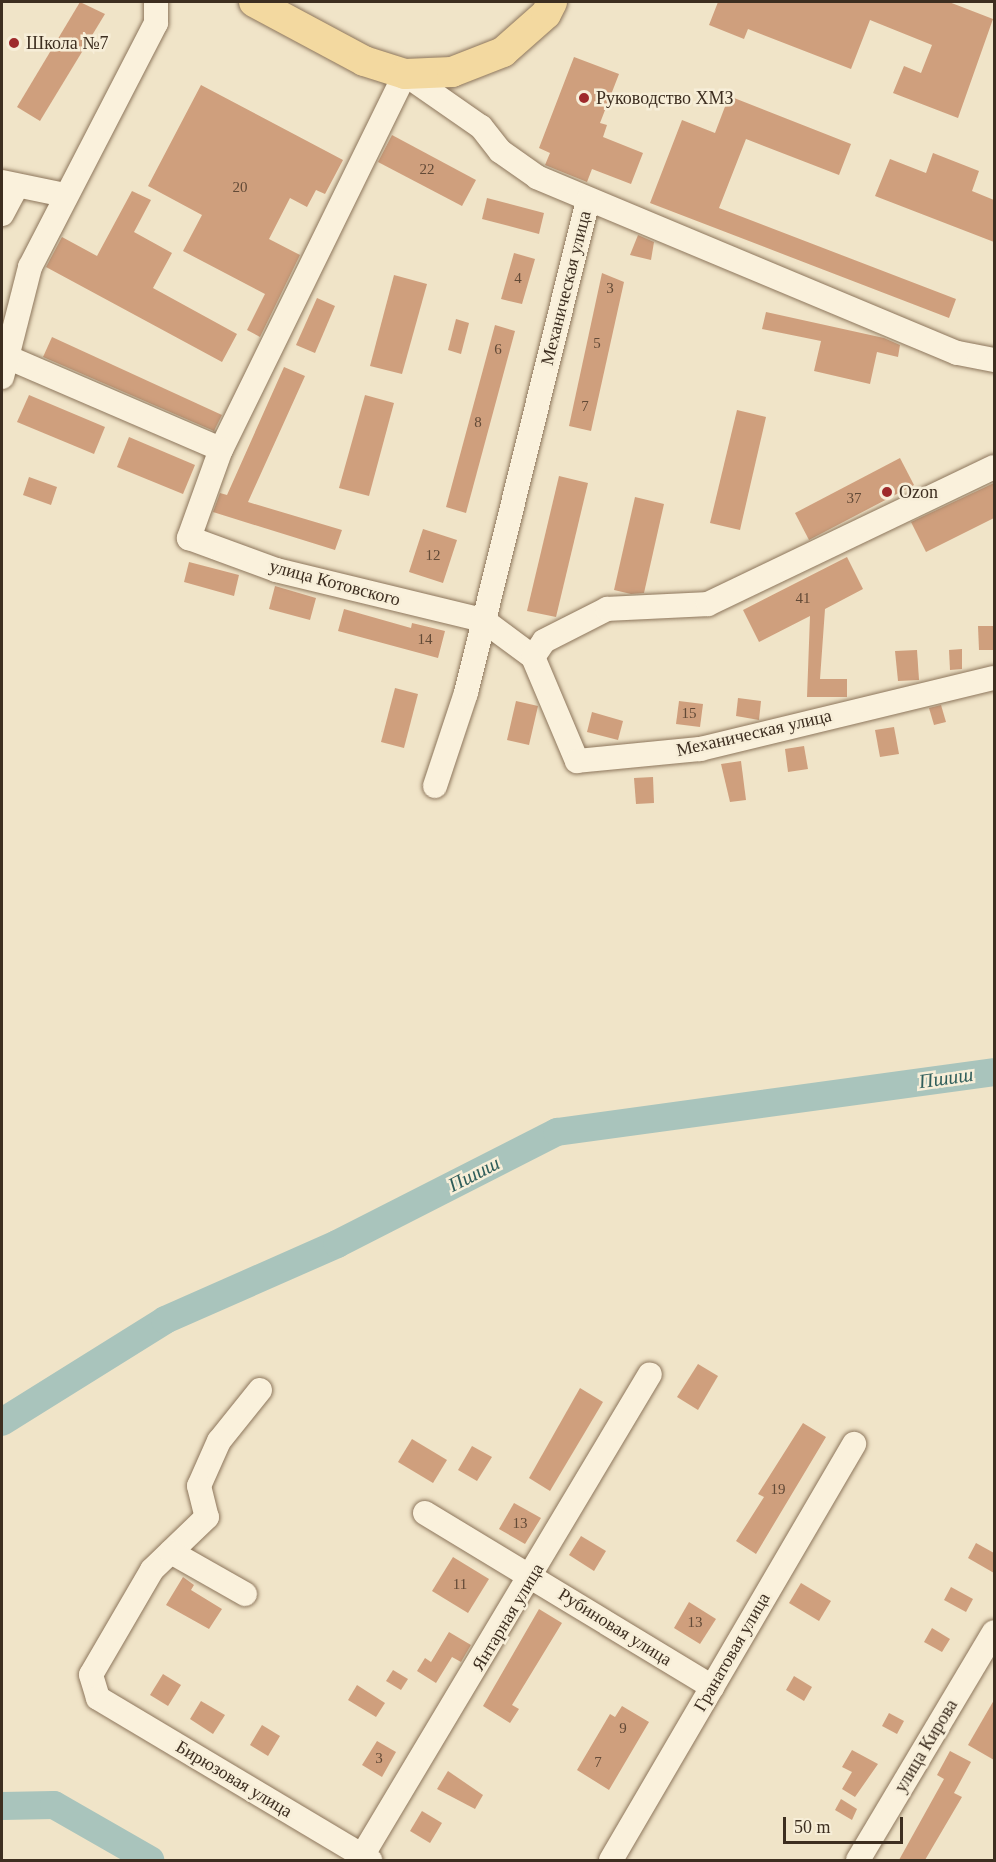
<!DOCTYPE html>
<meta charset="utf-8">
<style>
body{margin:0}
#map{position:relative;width:996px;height:1862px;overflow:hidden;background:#f0e4c8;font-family:Georgia,serif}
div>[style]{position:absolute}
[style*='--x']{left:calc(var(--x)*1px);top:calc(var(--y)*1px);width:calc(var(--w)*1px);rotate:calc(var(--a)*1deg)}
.river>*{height:28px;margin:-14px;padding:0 14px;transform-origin:14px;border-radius:14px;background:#a9c4bc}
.building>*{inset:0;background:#cf9f7d}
.roads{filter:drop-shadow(0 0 2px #8d765c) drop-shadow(0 0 2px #8d765c)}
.minor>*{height:24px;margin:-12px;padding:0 12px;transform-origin:12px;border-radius:12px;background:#faf1dc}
.major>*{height:30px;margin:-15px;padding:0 15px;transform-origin:15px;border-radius:15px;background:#f3d9a0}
.dots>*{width:16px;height:16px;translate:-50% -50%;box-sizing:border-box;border:3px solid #f7eed8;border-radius:50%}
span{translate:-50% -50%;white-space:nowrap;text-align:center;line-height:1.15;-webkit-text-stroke:5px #f7eed8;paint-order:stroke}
.number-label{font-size:15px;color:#624a37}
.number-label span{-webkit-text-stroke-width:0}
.poi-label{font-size:18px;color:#3d2e20}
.left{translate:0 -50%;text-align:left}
.street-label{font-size:18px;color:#3d2e20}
.water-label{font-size:20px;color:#2f5d5a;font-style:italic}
.frame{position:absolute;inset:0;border:3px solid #3d2e20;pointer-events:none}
.scale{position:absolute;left:783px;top:1817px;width:120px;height:27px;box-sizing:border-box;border:3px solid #3d2e20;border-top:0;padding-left:8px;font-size:18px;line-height:21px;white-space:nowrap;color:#3d2e20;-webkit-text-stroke:4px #f7eed8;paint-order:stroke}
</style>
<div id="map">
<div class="river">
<i style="--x:2;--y:1422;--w:192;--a:-32"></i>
<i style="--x:165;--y:1320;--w:188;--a:-23.8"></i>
<i style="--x:337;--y:1244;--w:247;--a:-27"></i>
<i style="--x:557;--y:1132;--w:441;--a:-7.8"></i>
<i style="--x:2;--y:1806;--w:52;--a:-1.1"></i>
<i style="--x:54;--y:1805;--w:111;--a:29.8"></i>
</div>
<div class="building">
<i style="clip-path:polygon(80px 2px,105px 14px,40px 121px,17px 107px)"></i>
<i style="clip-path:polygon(718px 2px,949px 2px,993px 19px,958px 118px,893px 93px,904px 66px,921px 73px,932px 45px,870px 20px,851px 69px,748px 29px,744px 39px,709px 25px)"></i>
<i style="clip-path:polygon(574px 57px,619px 74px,600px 123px,607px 125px,603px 137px,643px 153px,631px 184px,592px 169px,587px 182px,545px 165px,550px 153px,539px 148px)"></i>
<i style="clip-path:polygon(201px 85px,343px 160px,325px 194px,316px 190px,307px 207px,290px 198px,269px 239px,300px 255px,260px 337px,247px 330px,265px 294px,183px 251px,202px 215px,148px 186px)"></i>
<i style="clip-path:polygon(729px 96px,851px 144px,839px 175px,746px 139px,719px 208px,956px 299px,949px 318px,650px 203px,682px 120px,715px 133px)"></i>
<i style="clip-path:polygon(392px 135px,476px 180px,462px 206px,378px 162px)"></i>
<i style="clip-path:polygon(933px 153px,979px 171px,972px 191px,994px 200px,994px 242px,875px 196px,890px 159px,926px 173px)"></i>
<i style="clip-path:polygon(132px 191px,151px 200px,134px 232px,172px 253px,153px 288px,237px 334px,222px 362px,46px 267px,62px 237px,97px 256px)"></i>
<i style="clip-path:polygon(487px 198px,544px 213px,539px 234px,482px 219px)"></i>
<i style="clip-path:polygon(638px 235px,654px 242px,651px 260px,630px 255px)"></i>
<i style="clip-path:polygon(514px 253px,535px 259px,522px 304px,501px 299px)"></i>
<i style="clip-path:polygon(602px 273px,624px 282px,591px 431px,569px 426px)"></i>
<i style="clip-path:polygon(394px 275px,427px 284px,402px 374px,370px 366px)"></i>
<i style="clip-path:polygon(317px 298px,335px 306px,315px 353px,296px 345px)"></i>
<i style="clip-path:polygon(766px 312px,884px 338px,900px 345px,898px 357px,877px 352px,870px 384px,814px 371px,821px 341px,762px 329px)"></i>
<i style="clip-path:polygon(456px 319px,469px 323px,461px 354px,448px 350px)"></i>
<i style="clip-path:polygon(495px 325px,515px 331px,466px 513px,446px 507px)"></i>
<i style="clip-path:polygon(52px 337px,222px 415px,214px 431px,43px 357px)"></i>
<i style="clip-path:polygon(284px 367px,305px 376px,248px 502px,342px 530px,335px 550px,213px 512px,220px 493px,227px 495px)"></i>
<i style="clip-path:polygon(29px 395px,105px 427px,94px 454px,17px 422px)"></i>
<i style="clip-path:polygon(365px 395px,394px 403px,369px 496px,339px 488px)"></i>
<i style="clip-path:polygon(737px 410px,766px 417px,740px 530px,710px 523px)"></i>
<i style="clip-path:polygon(129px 437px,195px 465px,183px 494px,117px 467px)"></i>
<i style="clip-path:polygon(900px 458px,914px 485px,809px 540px,795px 513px)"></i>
<i style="clip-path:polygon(559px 476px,588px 483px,556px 617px,527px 611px)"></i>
<i style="clip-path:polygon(29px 477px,57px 487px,51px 505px,23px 495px)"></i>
<i style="clip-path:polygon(994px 483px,994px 518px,926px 552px,911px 522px)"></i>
<i style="clip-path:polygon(635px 497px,664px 504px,644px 593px,631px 594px,614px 590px)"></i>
<i style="clip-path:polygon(423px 529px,457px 540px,443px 583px,409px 572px)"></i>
<i style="clip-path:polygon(847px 557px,863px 589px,825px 609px,820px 679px,847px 679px,847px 697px,807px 697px,810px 616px,759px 642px,743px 610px)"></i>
<i style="clip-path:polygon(189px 562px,239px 575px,234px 596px,184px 582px)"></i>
<i style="clip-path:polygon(275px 586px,316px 598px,310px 620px,269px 609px)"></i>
<i style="clip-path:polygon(344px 609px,411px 628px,412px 623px,445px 631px,438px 658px,338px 631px)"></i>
<i style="clip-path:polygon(978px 626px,994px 626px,994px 650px,979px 650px)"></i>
<i style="clip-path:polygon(962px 649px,962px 669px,950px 670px,949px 650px)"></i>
<i style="clip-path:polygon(917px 650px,919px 680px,898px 681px,895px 651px)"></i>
<i style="clip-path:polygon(395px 688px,418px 694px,404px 748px,381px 742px)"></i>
<i style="clip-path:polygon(738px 698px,761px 701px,759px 720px,736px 716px)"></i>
<i style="clip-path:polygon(516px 701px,538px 706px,529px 745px,507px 740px)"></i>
<i style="clip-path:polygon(679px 701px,703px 704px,700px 727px,676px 724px)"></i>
<i style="clip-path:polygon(941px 705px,946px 722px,934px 725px,929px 708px)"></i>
<i style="clip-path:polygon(592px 712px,623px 721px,618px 740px,587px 732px)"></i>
<i style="clip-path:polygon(894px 727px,899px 754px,880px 757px,875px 730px)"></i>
<i style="clip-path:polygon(804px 746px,808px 769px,788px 772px,785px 749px)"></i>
<i style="clip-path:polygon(741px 761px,746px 800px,730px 802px,721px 764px)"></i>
<i style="clip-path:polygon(653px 777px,654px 803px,636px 804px,634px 778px)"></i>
<i style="clip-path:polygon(698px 1364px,718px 1376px,698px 1410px,677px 1397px)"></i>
<i style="clip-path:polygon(580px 1388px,603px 1402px,550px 1491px,529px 1478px)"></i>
<i style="clip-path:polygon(803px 1423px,826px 1437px,756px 1554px,736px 1541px,764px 1497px,758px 1494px)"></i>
<i style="clip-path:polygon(412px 1439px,447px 1460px,433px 1483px,398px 1462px)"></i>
<i style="clip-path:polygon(472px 1446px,492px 1457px,477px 1481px,458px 1470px)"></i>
<i style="clip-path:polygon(514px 1503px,541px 1518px,525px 1544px,499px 1529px)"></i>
<i style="clip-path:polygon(581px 1536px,606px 1551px,594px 1571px,569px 1555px)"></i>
<i style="clip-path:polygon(976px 1543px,994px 1553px,994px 1573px,968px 1558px)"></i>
<i style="clip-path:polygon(453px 1557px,489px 1579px,468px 1613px,432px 1591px)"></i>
<i style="clip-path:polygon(183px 1577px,194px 1585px,191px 1590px,222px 1609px,209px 1629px,166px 1605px)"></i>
<i style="clip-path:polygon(801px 1583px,831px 1601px,819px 1621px,789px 1603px)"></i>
<i style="clip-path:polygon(951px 1587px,973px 1599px,966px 1612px,944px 1600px)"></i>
<i style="clip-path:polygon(689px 1602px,716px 1619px,700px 1644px,674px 1628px)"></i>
<i style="clip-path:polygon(539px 1609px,562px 1623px,512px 1705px,519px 1709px,510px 1723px,483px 1706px)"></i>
<i style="clip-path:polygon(932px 1628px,950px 1639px,942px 1652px,924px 1642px)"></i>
<i style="clip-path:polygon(449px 1632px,471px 1645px,461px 1662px,452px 1657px,436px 1683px,417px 1671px,425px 1658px,431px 1662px)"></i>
<i style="clip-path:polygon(393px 1670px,408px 1679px,401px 1690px,386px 1681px)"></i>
<i style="clip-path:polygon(163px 1674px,181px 1685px,168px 1706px,150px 1695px)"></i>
<i style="clip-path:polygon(794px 1676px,812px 1687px,804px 1701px,786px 1690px)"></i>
<i style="clip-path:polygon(357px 1685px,385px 1703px,376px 1717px,348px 1700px)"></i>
<i style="clip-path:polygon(994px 1700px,994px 1760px,968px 1745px)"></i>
<i style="clip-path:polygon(201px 1701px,225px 1715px,213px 1734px,190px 1719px)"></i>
<i style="clip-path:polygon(622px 1706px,649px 1722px,609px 1790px,577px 1770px,610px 1714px,615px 1717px)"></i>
<i style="clip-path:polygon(889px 1713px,904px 1721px,897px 1734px,882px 1726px)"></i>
<i style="clip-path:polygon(262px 1725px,280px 1736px,268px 1756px,250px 1745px)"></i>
<i style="clip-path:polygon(377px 1741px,396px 1752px,382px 1777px,362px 1765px)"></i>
<i style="clip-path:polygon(852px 1750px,878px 1764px,855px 1797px,842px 1789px,852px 1772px,842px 1767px)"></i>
<i style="clip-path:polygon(950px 1751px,971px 1762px,954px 1793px,962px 1797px,925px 1860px,899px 1860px,944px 1779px,937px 1775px)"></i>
<i style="clip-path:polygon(448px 1771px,483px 1795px,475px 1809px,437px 1789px)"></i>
<i style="clip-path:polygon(841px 1799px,857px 1809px,852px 1820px,835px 1810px)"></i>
<i style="clip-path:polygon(422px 1811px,442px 1823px,430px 1843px,410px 1831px)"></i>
</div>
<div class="roads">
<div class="minor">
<i style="--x:2;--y:182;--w:64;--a:11.7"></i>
<i style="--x:2;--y:214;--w:30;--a:-62"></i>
<i style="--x:7;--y:357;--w:233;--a:23.3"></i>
<i style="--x:994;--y:360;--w:38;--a:-169"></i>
<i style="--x:957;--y:353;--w:455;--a:-157.3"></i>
<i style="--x:537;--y:177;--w:45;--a:-144.9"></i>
<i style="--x:500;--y:151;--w:31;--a:-128"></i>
<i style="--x:481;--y:127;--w:93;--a:-145.1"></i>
<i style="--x:405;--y:74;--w:418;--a:116.1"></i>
<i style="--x:221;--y:449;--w:95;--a:109.8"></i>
<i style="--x:189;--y:538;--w:93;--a:20.2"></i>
<i style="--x:276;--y:570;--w:213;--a:13.6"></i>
<i style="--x:483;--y:620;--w:62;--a:36.5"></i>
<i style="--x:533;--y:657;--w:113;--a:67.1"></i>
<i style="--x:577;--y:761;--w:124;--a:-5.6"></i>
<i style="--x:700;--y:749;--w:302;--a:-13.6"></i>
<i style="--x:2;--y:377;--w:114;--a:-75.7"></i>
<i style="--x:30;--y:267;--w:275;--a:-62.7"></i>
<i style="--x:156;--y:23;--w:21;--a:-90"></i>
<i style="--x:533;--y:657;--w:19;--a:-55"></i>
<i style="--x:544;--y:641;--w:71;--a:-26.9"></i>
<i style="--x:607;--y:609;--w:101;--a:-2.8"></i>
<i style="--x:708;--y:604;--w:317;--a:-25.6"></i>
<i style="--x:435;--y:786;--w:98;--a:-71.6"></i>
<i style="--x:466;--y:693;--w:508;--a:-76.1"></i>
<i style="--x:260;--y:1390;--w:65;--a:128.8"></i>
<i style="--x:219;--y:1441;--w:49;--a:114"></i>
<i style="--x:199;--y:1486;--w:32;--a:76"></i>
<i style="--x:207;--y:1517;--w:76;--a:136.1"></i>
<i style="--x:152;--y:1570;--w:121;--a:120.2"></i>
<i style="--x:91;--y:1675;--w:24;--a:73"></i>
<i style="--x:98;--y:1698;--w:317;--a:30.8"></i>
<i style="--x:425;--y:1513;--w:336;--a:31.2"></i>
<i style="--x:171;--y:1552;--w:85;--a:29.6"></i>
<i style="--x:362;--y:1856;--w:561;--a:-59.14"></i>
<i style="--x:611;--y:1860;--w:482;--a:-59.7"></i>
<i style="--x:858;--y:1860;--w:265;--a:-59.2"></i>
</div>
<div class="major">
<i style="--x:254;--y:2;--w:125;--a:28.2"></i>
<i style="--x:364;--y:61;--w:43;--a:17.6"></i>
<i style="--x:405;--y:74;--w:47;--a:-2.4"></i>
<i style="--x:452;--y:72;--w:55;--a:-21.4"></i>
<i style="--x:503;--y:52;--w:57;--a:-41.5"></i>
<i style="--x:546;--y:14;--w:13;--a:-63"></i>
</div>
</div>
<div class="dots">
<i style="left:14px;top:43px;background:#9e2a2b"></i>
<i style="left:584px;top:98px;background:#9e2a2b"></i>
<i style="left:887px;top:492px;background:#9e2a2b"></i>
</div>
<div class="number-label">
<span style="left:427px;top:170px">22</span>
<span style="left:240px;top:188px">20</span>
<span style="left:518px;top:279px">4</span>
<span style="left:610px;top:289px">3</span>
<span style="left:597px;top:344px">5</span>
<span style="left:498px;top:350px">6</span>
<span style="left:585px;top:407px">7</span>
<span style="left:478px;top:423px">8</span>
<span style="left:854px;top:499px">37</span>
<span style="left:433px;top:556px">12</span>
<span style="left:803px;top:599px">41</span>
<span style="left:425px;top:640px">14</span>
<span style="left:689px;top:714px">15</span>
<span style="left:778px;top:1490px">19</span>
<span style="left:520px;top:1524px">13</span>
<span style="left:460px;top:1585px">11</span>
<span style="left:695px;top:1623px">13</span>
<span style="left:623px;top:1729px">9</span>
<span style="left:379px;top:1759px">3</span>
<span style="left:598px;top:1763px">7</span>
</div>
<div class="poi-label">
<span class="left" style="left:26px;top:43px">Школа №7</span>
<span class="left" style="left:596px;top:98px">Руководство ХМЗ</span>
<span class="left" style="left:899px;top:492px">Ozon</span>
</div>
<div class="street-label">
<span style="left:566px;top:288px;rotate:-76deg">Механическая улица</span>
<span style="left:335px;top:583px;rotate:15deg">улица Котовского</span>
<span style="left:754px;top:733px;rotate:-13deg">Механическая улица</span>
<span style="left:508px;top:1617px;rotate:-59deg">Янтарная улица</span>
<span style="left:615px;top:1627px;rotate:32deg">Рубиновая улица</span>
<span style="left:732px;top:1652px;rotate:-60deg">Гранатовая улица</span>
<span style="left:926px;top:1746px;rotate:-59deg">улица Кирова</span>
<span style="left:234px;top:1779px;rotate:31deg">Бирюзовая улица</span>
</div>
<div class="water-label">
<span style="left:946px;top:1078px;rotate:-8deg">Пшиш</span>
<span style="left:474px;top:1174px;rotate:-27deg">Пшиш</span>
</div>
<div class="frame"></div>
<div class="scale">50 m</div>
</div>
